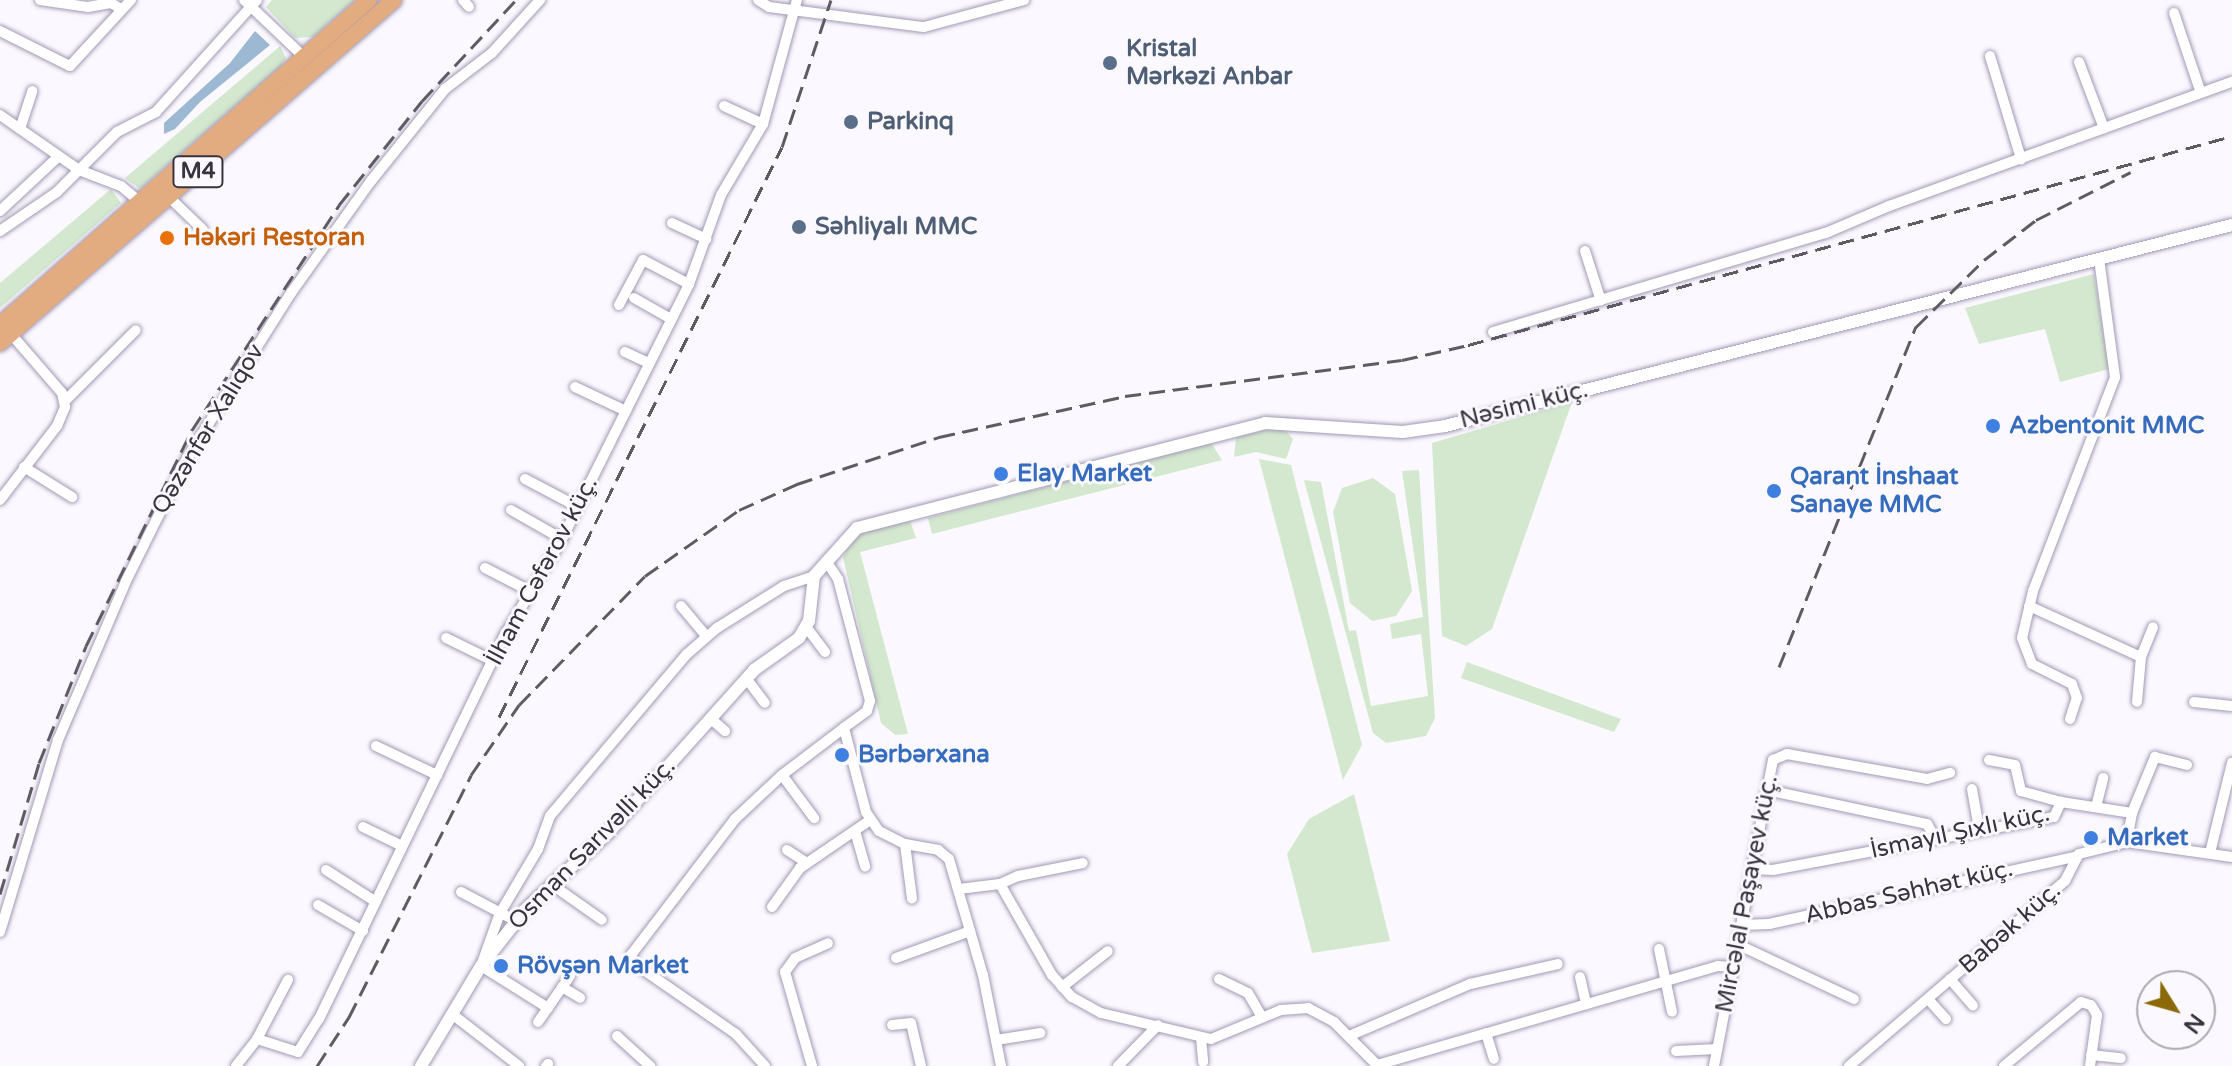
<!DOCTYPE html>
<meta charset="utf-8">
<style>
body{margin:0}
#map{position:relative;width:2232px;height:1066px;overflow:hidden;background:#fbf9ff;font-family:"Varela Round",sans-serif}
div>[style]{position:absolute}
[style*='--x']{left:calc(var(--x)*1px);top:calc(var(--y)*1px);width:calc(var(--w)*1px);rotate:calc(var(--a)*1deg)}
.green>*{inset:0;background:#d3e8cf}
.water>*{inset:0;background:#9db8d2}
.roads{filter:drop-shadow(0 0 2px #a299b4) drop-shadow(0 0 2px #a299b4)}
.minor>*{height:10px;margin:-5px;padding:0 5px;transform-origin:5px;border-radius:5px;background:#fff}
.tertiary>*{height:12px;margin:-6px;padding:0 6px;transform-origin:6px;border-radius:6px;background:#fff}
.trunk>*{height:16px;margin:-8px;padding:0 8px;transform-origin:8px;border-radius:8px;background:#e2ab80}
.rail>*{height:3px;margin-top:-1.5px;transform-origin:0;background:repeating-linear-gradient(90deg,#5f5b65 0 16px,transparent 0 24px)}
.dots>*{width:22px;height:22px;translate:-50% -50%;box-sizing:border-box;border:4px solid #fbf9ff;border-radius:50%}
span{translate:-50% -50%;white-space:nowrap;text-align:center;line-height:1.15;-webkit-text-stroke:6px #fbf9ff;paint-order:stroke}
.shield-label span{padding:2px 6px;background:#fbf9ff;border:2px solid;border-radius:6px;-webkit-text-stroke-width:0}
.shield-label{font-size:22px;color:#38343f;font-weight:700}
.service-label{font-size:24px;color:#4e5e75;font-weight:700}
.left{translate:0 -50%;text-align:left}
.food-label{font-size:24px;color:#c56008;font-weight:700}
.street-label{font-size:24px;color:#38343f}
.shop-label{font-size:24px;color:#366cbe;font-weight:700}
.north{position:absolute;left:2136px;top:970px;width:80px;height:80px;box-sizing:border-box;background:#fbf9ff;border:2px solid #adaab2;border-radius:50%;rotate:127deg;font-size:22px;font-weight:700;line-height:32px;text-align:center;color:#38343f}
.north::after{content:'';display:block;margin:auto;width:28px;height:36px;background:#8b6808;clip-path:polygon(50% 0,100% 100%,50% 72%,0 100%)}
</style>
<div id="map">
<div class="green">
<i style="clip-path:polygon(272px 0,355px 0,313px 37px,295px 38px,266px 7px)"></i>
<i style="clip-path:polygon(280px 46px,286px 58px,281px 66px,140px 189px,125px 178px)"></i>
<i style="clip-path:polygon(111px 189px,121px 203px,0 308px,0 283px)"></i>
<i style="clip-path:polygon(2094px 274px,2109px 369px,2060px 382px,2045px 329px,1979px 344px,1965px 308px)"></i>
<i style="clip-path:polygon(1572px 402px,1492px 629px,1466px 646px,1442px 636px,1432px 443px)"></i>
<i style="clip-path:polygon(1282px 426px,1293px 439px,1286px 459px,1256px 452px,1234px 457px,1236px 437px)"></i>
<i style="clip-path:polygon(1211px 443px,1222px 460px,932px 534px,928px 518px)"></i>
<i style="clip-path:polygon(1259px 459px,1291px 465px,1362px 745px,1343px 780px)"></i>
<i style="clip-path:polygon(1419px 470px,1435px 718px,1426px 736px,1386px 743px,1373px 733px,1304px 480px,1321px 482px,1349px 631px,1356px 630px,1371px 706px,1428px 696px,1421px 634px,1392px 639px,1390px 624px,1423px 617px,1402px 471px)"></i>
<i style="clip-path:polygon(1373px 478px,1395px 494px,1412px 591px,1396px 616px,1372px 621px,1350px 603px,1333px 512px,1342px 488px)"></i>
<i style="clip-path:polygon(910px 520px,916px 538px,860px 552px,908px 734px,895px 735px,881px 723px,843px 557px,856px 535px)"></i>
<i style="clip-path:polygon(1467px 662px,1621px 719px,1614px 732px,1461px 678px)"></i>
<i style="clip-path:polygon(1354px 794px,1390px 941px,1312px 953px,1287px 854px,1309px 819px)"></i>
</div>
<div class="water">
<i style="clip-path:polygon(255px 31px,270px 45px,200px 102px,175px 129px,164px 134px,164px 123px,230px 63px)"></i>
</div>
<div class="roads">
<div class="minor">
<i style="--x:40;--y:0;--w:49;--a:8.3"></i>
<i style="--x:88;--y:7;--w:23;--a:-10"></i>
<i style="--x:111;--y:3;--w:12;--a:31"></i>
<i style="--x:244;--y:0;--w:83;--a:43.5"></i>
<i style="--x:463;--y:0;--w:9;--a:49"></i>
<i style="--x:758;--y:0;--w:13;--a:32"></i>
<i style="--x:769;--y:7;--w:156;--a:7.4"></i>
<i style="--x:924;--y:27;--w:104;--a:-15.1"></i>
<i style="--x:2174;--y:13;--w:84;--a:71.4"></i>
<i style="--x:0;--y:31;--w:78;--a:26.6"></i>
<i style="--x:70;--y:66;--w:90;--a:-47.3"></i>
<i style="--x:1990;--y:56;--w:108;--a:73.2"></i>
<i style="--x:2079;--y:62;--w:71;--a:69.3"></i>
<i style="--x:724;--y:106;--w:43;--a:24.8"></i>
<i style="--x:0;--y:115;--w:96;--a:34.8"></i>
<i style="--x:79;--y:170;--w:45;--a:20.9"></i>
<i style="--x:121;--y:186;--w:25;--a:40"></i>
<i style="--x:20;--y:129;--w:40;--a:-72"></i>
<i style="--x:169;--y:197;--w:47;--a:44.1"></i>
<i style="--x:0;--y:211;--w:79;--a:-43"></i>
<i style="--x:672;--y:223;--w:38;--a:25"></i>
<i style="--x:0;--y:231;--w:69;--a:-34.4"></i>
<i style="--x:57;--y:192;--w:85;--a:-45"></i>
<i style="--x:117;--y:132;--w:44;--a:-27.1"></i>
<i style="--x:156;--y:112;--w:151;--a:-48"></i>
<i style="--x:1585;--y:251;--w:52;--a:72.3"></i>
<i style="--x:634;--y:298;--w:43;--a:29.6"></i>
<i style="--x:619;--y:305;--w:51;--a:-61.9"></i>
<i style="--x:643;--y:260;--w:52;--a:27.6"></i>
<i style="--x:1493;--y:332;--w:347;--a:-16.6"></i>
<i style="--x:1826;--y:233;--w:69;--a:-23.2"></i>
<i style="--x:1889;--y:206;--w:365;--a:-19.9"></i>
<i style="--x:625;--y:352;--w:26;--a:25"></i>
<i style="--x:575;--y:387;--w:56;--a:25.2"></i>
<i style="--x:65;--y:401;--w:100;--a:-45"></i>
<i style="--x:24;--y:467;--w:57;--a:32"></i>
<i style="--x:525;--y:479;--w:60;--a:27.8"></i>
<i style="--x:0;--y:500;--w:93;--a:-52.4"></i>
<i style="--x:57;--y:426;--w:21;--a:-67"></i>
<i style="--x:65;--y:407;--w:14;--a:-102"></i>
<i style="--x:62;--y:393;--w:78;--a:-130.8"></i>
<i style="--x:511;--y:510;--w:59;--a:29.6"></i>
<i style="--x:826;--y:561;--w:22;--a:56"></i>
<i style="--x:838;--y:579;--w:126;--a:75.3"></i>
<i style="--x:870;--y:701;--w:10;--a:107"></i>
<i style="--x:867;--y:711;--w:29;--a:144"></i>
<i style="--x:844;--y:728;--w:87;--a:75.3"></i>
<i style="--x:866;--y:812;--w:23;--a:56"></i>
<i style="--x:879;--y:831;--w:29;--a:27"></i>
<i style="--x:905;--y:844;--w:34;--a:10"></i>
<i style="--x:938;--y:850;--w:14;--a:39"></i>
<i style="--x:949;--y:859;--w:121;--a:73.7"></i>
<i style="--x:983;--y:975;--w:93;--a:78.8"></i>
<i style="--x:485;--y:568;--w:51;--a:27.1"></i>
<i style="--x:681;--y:606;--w:39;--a:50"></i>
<i style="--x:2029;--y:606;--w:123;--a:24.5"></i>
<i style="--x:2141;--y:657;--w:45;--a:95.1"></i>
<i style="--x:807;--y:628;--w:30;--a:53"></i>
<i style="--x:446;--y:638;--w:52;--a:26.1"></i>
<i style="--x:2141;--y:657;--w:32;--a:-68"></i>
<i style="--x:746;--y:678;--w:31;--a:53"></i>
<i style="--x:2194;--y:702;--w:38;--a:6"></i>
<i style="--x:710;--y:718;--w:20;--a:41"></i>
<i style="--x:2070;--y:719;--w:22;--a:-72"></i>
<i style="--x:2077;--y:698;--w:15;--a:-110"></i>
<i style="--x:2072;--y:684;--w:45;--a:-153.4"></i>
<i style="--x:2032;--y:664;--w:28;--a:-111"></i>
<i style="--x:2022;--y:638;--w:48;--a:-76.8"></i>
<i style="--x:2033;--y:591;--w:229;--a:-69"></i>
<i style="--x:2115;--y:377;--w:120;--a:-97.7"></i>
<i style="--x:376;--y:746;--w:68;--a:25.4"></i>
<i style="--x:1989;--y:760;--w:26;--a:11"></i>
<i style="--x:2015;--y:765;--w:27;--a:77"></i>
<i style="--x:2021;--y:791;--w:41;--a:15.4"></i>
<i style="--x:782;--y:775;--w:54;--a:53.3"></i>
<i style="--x:1972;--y:789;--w:39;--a:80"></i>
<i style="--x:1767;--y:790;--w:164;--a:12"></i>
<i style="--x:1927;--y:824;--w:16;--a:60"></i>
<i style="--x:2096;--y:807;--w:30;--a:-76"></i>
<i style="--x:2132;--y:813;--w:61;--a:-67.7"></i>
<i style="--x:2155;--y:757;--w:33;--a:14"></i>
<i style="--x:363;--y:827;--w:43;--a:26"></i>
<i style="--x:855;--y:831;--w:37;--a:74"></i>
<i style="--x:905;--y:844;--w:55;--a:82.7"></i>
<i style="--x:787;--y:850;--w:24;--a:33"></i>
<i style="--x:2210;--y:853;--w:93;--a:-76.3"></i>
<i style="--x:1753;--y:869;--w:20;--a:3"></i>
<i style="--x:1773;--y:870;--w:286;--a:-10.7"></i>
<i style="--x:2054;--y:817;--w:17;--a:-65"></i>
<i style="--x:2061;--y:802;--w:72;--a:8.8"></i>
<i style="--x:2132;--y:813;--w:29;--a:100"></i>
<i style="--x:326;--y:870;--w:59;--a:32.6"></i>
<i style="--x:551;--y:884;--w:62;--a:35.2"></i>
<i style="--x:1000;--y:884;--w:20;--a:-24"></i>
<i style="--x:1018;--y:876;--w:66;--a:-11.3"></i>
<i style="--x:959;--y:889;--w:41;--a:-7"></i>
<i style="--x:1000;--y:884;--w:105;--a:60.3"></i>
<i style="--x:1052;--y:975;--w:30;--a:48"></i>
<i style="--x:1072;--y:997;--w:33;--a:29"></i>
<i style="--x:1101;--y:1013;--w:113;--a:13.3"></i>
<i style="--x:1211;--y:1039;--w:76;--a:-22.5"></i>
<i style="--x:1281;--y:1010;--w:27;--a:-4"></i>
<i style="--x:1308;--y:1008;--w:30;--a:28"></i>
<i style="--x:1334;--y:1022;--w:62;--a:45"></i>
<i style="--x:461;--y:892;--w:62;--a:27.8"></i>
<i style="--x:318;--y:905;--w:52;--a:30"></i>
<i style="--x:772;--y:907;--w:48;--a:-54.3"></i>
<i style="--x:800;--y:868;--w:83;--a:-34.3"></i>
<i style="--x:1742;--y:925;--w:27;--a:-2"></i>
<i style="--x:1769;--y:924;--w:313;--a:-12.4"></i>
<i style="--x:0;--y:932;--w:201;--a:-73.2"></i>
<i style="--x:58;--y:740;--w:173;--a:-66.8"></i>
<i style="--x:126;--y:581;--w:137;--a:-63.6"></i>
<i style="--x:187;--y:458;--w:195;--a:-57.8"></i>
<i style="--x:291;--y:293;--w:138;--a:-54.5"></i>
<i style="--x:371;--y:181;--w:118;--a:-51.2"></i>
<i style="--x:445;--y:89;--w:59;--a:-37.5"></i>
<i style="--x:492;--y:53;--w:72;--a:-47.8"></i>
<i style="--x:1739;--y:945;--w:127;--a:25.2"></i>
<i style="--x:1659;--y:949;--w:64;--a:78.3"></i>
<i style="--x:896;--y:958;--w:79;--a:-20"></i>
<i style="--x:1580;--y:977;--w:28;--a:77"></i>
<i style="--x:1219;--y:979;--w:32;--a:26"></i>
<i style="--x:1248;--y:993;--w:28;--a:60"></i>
<i style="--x:1950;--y:979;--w:35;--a:49"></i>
<i style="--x:562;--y:987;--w:21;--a:31"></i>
<i style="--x:1062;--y:987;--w:58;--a:-38"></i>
<i style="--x:1928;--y:999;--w:27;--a:48"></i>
<i style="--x:548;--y:1008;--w:79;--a:-147.9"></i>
<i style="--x:481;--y:966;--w:56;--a:-70.3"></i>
<i style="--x:500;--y:913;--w:74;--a:-59.3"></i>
<i style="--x:538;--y:849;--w:35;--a:-70"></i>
<i style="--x:550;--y:816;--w:212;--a:-49.8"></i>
<i style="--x:687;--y:654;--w:40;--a:-41"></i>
<i style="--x:717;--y:628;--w:79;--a:-32.1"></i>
<i style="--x:784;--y:586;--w:32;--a:-18"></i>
<i style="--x:452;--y:1014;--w:85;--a:37.8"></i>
<i style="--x:538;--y:1022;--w:56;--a:-55.2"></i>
<i style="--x:892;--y:1025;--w:19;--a:-6"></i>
<i style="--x:911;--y:1023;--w:44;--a:76.9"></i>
<i style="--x:1486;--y:1033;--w:27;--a:73"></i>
<i style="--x:617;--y:1036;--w:45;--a:42.3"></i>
<i style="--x:1349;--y:1036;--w:132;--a:-23.3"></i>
<i style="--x:1470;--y:984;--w:90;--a:-12.8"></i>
<i style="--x:1201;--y:1037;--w:25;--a:85"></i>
<i style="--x:257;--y:1039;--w:67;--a:-62.3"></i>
<i style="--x:996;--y:1040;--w:45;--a:-9"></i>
<i style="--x:1676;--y:1051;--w:41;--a:-2.8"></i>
<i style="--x:2091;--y:1055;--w:30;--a:6"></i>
<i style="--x:1377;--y:1065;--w:355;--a:-16.2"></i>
<i style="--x:1718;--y:966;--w:16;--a:4"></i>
<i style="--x:236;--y:1066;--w:34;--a:-52"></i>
<i style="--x:257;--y:1039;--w:43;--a:17.6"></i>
<i style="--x:298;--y:1052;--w:39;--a:-58"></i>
<i style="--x:319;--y:1019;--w:429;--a:-64.2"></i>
<i style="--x:506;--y:633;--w:109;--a:-59.2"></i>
<i style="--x:562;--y:539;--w:285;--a:-63.5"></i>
<i style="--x:689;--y:284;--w:95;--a:-70.2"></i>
<i style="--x:721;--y:195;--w:82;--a:-59.4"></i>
<i style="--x:763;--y:124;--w:129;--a:-74.7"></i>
<i style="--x:546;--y:1066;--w:3;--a:-45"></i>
<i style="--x:765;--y:1066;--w:43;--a:-132.2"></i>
<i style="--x:736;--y:1034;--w:123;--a:-145.3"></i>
<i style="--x:635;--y:964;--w:10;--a:-114"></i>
<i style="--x:631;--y:955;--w:171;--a:-52.6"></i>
<i style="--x:735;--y:819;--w:64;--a:-43.1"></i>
<i style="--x:782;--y:775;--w:78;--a:-37.2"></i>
<i style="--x:812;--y:1066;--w:98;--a:-106"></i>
<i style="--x:785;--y:972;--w:17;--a:-54"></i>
<i style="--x:795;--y:958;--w:36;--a:-24"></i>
<i style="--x:1118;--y:1066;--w:57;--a:-45.7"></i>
<i style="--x:1714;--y:1066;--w:312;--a:-79.1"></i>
<i style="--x:1773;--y:760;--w:15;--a:-23"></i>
<i style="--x:1787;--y:754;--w:142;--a:10.1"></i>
<i style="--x:1927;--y:779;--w:24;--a:-15"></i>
<i style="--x:1849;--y:1066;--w:284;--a:-40.6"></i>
<i style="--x:2065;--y:881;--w:30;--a:-63"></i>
<i style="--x:2079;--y:854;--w:49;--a:-14"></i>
<i style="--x:2127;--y:842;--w:106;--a:8.1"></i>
<i style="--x:2004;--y:1066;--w:100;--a:-39.7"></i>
<i style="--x:2081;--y:1002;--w:10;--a:17"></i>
<i style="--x:2091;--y:1005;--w:12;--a:59"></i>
<i style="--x:2097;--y:1015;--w:51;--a:97.8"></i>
</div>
<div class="tertiary">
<i style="--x:421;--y:1066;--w:117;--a:-59"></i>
<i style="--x:481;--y:966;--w:71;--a:-51.8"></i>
<i style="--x:525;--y:910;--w:113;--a:-42.9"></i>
<i style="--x:608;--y:833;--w:219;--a:-48.1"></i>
<i style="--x:754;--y:670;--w:55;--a:-35.4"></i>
<i style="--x:799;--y:638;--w:20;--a:-60"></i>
<i style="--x:809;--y:621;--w:45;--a:-83.7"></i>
<i style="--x:814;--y:576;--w:64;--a:-48.1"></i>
<i style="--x:857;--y:528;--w:421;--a:-14.4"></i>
<i style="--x:1265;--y:423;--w:138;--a:3.7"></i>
<i style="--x:1403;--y:432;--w:42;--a:-8.1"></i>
<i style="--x:1445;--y:426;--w:812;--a:-14.33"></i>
</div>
<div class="trunk">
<i style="--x:0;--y:325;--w:492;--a:-41.4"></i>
<i style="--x:0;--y:343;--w:522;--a:-41.04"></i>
</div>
</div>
<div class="rail">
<i style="--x:1779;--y:667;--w:367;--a:-68.1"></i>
<i style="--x:1916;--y:327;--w:95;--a:-44.6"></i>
<i style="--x:1984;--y:260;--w:66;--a:-37.6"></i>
<i style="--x:2036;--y:220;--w:106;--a:-26.8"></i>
<i style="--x:499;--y:717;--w:636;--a:-63.6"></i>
<i style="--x:782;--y:147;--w:155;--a:-71.6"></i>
<i style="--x:0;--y:894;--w:137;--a:-73.4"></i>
<i style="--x:39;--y:763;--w:126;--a:-68.1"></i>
<i style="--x:86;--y:646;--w:241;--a:-63.9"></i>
<i style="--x:192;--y:430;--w:269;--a:-56.8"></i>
<i style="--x:339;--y:205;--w:133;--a:-51.4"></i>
<i style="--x:422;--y:101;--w:138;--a:-47.1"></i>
<i style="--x:317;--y:1066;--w:59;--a:-56.9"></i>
<i style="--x:349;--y:1017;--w:271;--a:-63.2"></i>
<i style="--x:471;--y:775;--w:85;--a:-55.6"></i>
<i style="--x:519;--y:705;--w:180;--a:-45.7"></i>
<i style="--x:645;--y:576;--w:115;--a:-35.1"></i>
<i style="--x:739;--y:510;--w:64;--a:-24.1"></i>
<i style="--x:797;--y:484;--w:150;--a:-18.3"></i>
<i style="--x:939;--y:437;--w:190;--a:-12.4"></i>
<i style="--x:1125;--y:396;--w:279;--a:-7.4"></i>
<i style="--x:1402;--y:360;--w:68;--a:-12.8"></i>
<i style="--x:1468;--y:345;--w:792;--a:-15.3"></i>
</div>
<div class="dots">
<i style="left:1110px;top:63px;background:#5c6f8a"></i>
<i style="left:851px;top:122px;background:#5c6f8a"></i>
<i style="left:799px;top:227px;background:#5c6f8a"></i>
<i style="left:167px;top:238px;background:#e8710a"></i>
<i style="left:1993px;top:426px;background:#3f7fe0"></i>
<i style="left:1001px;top:474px;background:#3f7fe0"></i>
<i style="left:1774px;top:491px;background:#3f7fe0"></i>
<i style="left:842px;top:755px;background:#3f7fe0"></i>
<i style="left:2091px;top:838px;background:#3f7fe0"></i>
<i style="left:501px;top:966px;background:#3f7fe0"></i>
</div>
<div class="shield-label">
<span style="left:198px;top:172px">M4</span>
</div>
<div class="service-label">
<span class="left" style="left:1126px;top:63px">Kristal<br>Mərkəzi Anbar</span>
<span class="left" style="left:867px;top:122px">Parkinq</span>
<span class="left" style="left:815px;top:227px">Səhliyalı MMC</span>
</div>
<div class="food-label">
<span class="left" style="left:183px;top:238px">Həkəri Restoran</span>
</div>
<div class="street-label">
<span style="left:1524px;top:405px;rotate:-14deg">Nəsimi küç.</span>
<span style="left:208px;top:429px;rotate:-59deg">Qəzənfər Xalıqov</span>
<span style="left:542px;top:571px;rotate:-62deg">İlham Cəfərov küç.</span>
<span style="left:1960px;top:832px;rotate:-12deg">İsmayıl Şıxlı küç.</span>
<span style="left:592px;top:844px;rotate:-46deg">Osman Sarıvəlli küç.</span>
<span style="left:1909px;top:892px;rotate:-13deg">Abbas Səhhət küç.</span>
<span style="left:1747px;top:894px;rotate:-79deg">Mircəlal Paşayev küç.</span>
<span style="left:2010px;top:928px;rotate:-41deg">Babək küç.</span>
</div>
<div class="shop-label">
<span class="left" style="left:2009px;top:426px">Azbentonit MMC</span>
<span class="left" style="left:1017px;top:474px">Elay Market</span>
<span class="left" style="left:1790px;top:491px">Qarant İnshaat<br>Sanaye MMC</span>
<span class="left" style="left:858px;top:755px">Bərbərxana</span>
<span class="left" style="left:2107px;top:838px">Market</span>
<span class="left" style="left:517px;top:966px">Rövşən Market</span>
</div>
<div class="north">N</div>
</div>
